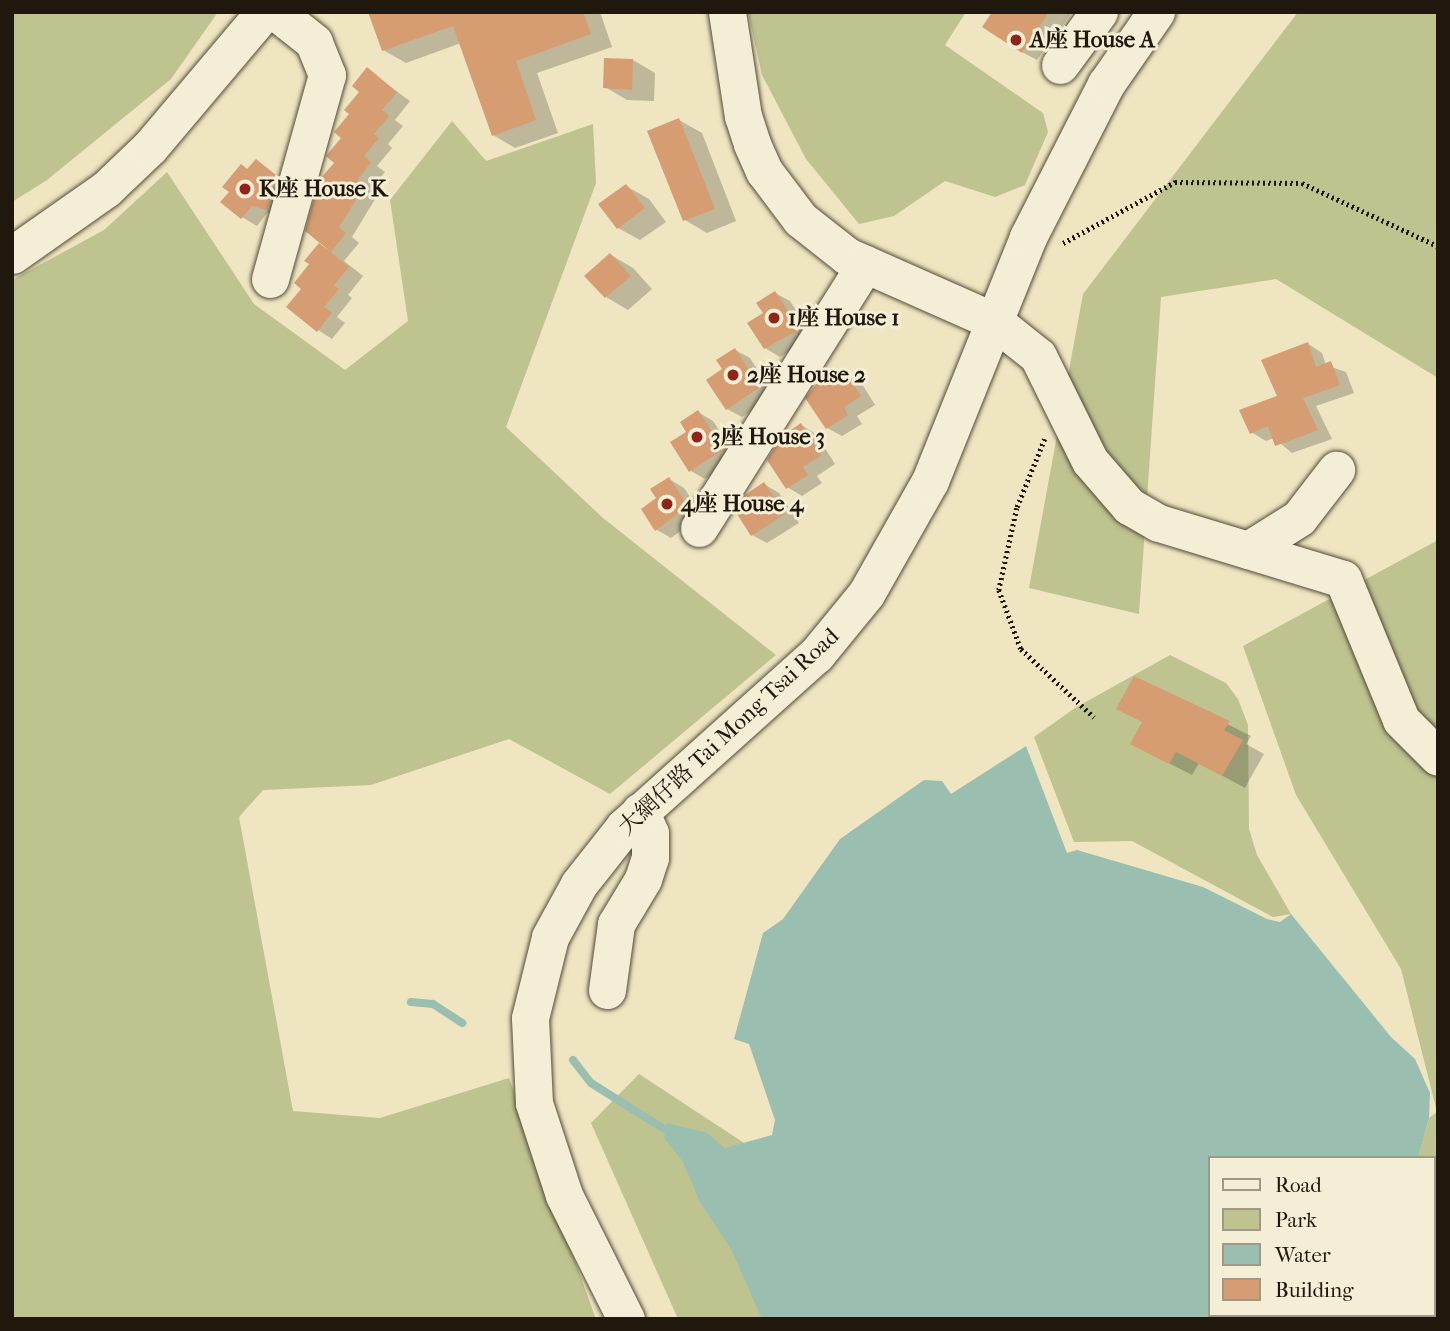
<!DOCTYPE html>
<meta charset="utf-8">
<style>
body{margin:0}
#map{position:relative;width:1450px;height:1331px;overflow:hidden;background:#efe5c1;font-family:"IM FELL French Canon","Noto Serif TC",serif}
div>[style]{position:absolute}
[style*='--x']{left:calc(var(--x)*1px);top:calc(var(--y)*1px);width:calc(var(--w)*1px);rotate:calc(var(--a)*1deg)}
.green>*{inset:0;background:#bec390}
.water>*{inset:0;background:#9abfb0}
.shadow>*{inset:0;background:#0003}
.stream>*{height:8px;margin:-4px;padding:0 4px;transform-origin:4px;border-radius:4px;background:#9abfb0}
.building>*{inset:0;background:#d69c72}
.path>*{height:4.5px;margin-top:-2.25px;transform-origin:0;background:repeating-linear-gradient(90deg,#20180c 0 2px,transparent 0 5.5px)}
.roads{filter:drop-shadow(0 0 2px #544b39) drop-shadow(0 0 2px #544b39)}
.minor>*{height:37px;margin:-18.5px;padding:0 18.5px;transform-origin:18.5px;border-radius:18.5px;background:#f5eed7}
.dots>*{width:19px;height:19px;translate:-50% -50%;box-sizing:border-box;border:4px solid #f5eed7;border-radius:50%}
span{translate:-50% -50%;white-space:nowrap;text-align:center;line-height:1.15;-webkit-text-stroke:6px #f5eed7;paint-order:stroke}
.poi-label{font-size:23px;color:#20180c;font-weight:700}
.left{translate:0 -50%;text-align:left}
.street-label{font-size:23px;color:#20180c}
.frame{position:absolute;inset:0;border:14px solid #20180c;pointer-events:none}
.legend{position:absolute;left:1208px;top:1156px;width:228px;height:161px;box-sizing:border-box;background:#f5eed7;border:2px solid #a09886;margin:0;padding:9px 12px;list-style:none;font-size:21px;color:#20180c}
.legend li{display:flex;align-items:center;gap:14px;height:35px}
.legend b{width:35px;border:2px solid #a09886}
</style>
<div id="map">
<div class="green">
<i style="clip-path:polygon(12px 12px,218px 12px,171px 79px,47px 180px,12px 202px)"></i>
<i style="clip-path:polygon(748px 12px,966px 12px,945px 45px,1043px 113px,1048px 132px,1025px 185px,995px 197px,945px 181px,894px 216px,859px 224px,806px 159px,762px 75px)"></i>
<i style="clip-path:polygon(1298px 12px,1438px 12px,1438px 378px,1276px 279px,1161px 297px,1139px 614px,1029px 588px,1083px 294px)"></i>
<i style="clip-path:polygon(452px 121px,486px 161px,593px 124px,596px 183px,506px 427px,603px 518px,776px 655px,610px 794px,509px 739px,371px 785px,263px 790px,239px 817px,293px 1111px,380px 1118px,509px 1078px,596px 1319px,12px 1319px,12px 280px,104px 230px,167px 172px,254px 304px,345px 370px,408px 321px,390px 200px)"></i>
<i style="clip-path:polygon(1438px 540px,1438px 1250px,1434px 1158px,1418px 1158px,1429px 1118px,1437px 1112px,1401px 969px,1296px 795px,1243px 646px)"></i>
<i style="clip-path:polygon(1170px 655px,1226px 683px,1238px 699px,1248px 725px,1249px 829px,1257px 855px,1291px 914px,1273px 917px,1132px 841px,1074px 842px,1034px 737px,1075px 708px)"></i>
<i style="clip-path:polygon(639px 1074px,764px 1156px,827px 1319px,678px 1319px,591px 1123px)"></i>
</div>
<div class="water">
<i style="clip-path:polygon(1026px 746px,1067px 853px,1077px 850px,1203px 887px,1267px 919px,1280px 922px,1291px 914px,1391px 1037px,1415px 1059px,1430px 1093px,1429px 1118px,1418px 1158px,1210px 1158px,1210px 1315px,1434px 1315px,1434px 1244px,1438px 1319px,762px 1319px,732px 1251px,700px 1202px,683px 1162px,664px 1138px,667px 1123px,707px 1133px,725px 1148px,772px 1135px,775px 1120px,749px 1044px,734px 1039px,763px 933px,783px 919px,840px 839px,924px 780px,942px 781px,951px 794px)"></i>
</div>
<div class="shadow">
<i style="clip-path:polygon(370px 12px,600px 12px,612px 47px,537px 73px,558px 133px,515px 148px,493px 135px,461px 43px,406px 63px,383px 50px)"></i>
<i style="clip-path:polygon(994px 12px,1072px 12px,1037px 60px,1022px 52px)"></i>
<i style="clip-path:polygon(633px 60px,655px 73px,654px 101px,627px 100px,605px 87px)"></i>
<i style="clip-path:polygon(367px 70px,410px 101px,395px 120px,403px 126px,388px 144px,392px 148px,377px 166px,385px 172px,370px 190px,377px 196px,352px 237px,359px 243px,344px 261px,363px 276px,348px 295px,352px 298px,337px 317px,345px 323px,332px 339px,318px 330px,304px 288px,327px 247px,336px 162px)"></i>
<i style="clip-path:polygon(679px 120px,702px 133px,736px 221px,707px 233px,685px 220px)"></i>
<i style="clip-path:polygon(256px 161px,290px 185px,282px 217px,267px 213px,257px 226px,242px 217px,249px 170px)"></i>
<i style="clip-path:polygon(626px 186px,649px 199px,666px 222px,640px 240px,618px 228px)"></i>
<i style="clip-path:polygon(611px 255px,633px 268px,652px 289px,628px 310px,606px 297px)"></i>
<i style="clip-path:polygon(775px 293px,790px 301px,813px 337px,780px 357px,765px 348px)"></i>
<i style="clip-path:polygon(1308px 344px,1322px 353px,1326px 365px,1346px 372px,1354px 393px,1316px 406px,1332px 439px,1292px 453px,1274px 438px,1266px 441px,1251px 432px,1279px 397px)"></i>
<i style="clip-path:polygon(735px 350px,750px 358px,774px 396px,742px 417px,727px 409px,724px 370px)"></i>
<i style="clip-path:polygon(826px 376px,836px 382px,847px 376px,862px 384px,875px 405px,857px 416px,862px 424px,842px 436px,827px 428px)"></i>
<i style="clip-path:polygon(698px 412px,713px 421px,737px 458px,705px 479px,691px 471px,688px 432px)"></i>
<i style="clip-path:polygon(801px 425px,816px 434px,835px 464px,817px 476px,822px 483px,802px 496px,787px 487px)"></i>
<i style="clip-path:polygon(669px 479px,684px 488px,702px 515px,671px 538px,657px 530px,659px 499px)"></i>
<i style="clip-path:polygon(764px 484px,779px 493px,799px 523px,767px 543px,752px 535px)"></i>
<i style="clip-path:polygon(1135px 678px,1251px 736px,1246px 744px,1264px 754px,1245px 788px,1199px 763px,1192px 775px,1155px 756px)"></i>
</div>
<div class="stream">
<i style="--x:411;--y:1002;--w:22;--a:5"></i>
<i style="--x:433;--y:1004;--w:35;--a:33"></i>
<i style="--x:573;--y:1060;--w:29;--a:52"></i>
<i style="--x:591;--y:1083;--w:89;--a:32.1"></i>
</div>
<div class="building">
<i style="clip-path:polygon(368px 12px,583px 12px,591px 34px,516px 61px,536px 120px,492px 136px,453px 26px,382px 51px)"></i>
<i style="clip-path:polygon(992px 12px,1049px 12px,1022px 53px,982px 27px)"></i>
<i style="clip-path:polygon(604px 58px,633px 59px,632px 90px,603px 88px)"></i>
<i style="clip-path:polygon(367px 67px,397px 92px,382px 110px,389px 116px,374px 134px,379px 138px,364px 156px,371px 162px,357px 181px,364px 187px,339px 227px,346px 233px,331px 252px,305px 231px,315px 195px,323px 185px,319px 180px,334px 163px,326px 156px,341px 138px,334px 132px,349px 114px,344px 110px,359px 92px,352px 86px)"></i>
<i style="clip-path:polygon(679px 118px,715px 209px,683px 221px,647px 131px)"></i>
<i style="clip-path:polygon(256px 159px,276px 175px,265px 189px,271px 199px,267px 210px,252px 206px,241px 219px,220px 202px,229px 192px,222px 187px,241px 164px,247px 169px)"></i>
<i style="clip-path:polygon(626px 184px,645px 208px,617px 229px,598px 204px)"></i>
<i style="clip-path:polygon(319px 243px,349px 267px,334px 285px,339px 289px,324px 307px,332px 313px,317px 332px,286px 307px,301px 289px,294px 283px,309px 264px,304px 261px)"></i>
<i style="clip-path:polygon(610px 253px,631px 276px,605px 298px,584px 276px)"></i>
<i style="clip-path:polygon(775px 291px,800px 329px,764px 349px,747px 323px,763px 313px,756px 303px)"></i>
<i style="clip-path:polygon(1308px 342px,1316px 367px,1331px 361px,1340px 385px,1303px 398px,1318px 430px,1275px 446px,1268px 426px,1250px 434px,1239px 410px,1277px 396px,1261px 360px)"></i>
<i style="clip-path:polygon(735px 348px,760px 387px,726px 410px,706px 380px,722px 369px,716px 360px)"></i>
<i style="clip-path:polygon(825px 374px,831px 384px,847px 374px,861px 396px,844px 407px,848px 415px,826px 429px,805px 398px)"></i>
<i style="clip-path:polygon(698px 410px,724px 449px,689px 472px,670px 442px,686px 432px,680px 422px)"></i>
<i style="clip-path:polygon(801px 423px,821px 456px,803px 467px,808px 475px,786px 489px,767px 460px,782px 436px)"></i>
<i style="clip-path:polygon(669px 477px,688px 506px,655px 531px,641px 509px,656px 498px,650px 489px)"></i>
<i style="clip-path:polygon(764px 482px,785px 514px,751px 536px,735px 511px,745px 495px)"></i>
<i style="clip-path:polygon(1134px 676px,1230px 721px,1224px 730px,1243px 740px,1222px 776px,1176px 752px,1169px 764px,1130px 744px,1142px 722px,1116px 709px)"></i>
</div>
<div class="path">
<i style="--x:1063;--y:243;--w:128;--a:-28.6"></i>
<i style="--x:1175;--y:182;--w:127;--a:0.5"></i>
<i style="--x:1302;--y:183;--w:150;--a:24.9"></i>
<i style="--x:1045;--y:439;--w:74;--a:112.1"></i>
<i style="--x:1017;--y:508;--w:84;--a:102.4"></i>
<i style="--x:999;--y:590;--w:63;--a:69.6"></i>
<i style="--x:1021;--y:649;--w:100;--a:43"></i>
</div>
<div class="roads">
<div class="minor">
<i style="--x:727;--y:12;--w:105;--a:81.3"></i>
<i style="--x:743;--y:116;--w:29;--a:72"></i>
<i style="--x:752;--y:144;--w:30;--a:66"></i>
<i style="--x:764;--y:171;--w:60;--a:53.1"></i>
<i style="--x:800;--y:219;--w:60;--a:38.2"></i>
<i style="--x:847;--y:256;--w:161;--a:23.9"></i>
<i style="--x:994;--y:321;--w:56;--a:38.5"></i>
<i style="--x:1038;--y:356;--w:117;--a:63.7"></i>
<i style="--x:1090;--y:461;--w:60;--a:49.1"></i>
<i style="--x:1129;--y:506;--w:34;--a:30"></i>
<i style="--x:1159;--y:523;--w:192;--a:16.9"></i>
<i style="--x:1343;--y:579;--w:152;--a:67.6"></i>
<i style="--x:1401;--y:720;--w:52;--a:45"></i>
<i style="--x:1060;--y:65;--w:66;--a:-53.7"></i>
<i style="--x:12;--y:255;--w:115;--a:-35.1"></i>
<i style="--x:106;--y:189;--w:61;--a:-43.7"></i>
<i style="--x:150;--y:147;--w:177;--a:-49.8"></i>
<i style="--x:270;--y:279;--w:212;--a:-74.4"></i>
<i style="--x:327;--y:75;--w:35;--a:-112"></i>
<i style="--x:314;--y:42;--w:48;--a:-141.7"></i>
<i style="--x:699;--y:528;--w:312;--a:-57.8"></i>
<i style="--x:1248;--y:550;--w:60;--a:-32.1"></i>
<i style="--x:1299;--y:518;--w:61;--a:-52.4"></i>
<i style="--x:607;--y:990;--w:67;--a:-82.2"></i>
<i style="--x:616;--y:924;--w:52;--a:-59"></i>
<i style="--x:643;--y:879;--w:22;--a:-72"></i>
<i style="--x:650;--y:858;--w:25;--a:-90"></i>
<i style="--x:650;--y:833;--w:24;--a:-114"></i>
<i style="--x:626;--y:1319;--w:139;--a:-116.6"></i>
<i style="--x:564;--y:1195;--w:97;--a:-108.1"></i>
<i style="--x:534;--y:1103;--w:85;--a:-92.7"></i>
<i style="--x:530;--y:1018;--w:83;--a:-76.1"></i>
<i style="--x:550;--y:937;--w:60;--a:-61.3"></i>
<i style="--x:579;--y:884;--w:73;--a:-51.7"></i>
<i style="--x:624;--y:827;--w:258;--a:-41.9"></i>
<i style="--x:816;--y:655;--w:79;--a:-50.7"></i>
<i style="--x:866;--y:594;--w:130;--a:-60.5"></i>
<i style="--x:930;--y:481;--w:263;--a:-68.1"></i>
<i style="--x:1028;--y:237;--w:172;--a:-63"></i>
<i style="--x:1106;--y:84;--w:88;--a:-55.2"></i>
</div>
</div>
<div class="dots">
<i style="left:1016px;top:40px;background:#8f2418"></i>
<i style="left:245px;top:189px;background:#8f2418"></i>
<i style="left:774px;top:318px;background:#8f2418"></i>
<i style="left:733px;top:375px;background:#8f2418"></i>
<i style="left:697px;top:437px;background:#8f2418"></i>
<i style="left:667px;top:504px;background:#8f2418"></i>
</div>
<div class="poi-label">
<span class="left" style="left:1030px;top:40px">A座 House A</span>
<span class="left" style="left:259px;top:189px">K座 House K</span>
<span class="left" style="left:788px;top:318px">1座 House 1</span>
<span class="left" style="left:747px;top:375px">2座 House 2</span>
<span class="left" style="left:711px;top:437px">3座 House 3</span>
<span class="left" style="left:681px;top:504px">4座 House 4</span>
</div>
<div class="street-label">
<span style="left:729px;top:732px;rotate:-43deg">大網仔路 Tai Mong Tsai Road</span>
</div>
<div class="frame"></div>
<ul class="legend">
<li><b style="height:9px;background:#f5eed7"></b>Road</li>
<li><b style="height:19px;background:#bec390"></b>Park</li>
<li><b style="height:19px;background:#9abfb0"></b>Water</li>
<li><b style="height:19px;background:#d69c72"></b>Building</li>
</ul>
</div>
